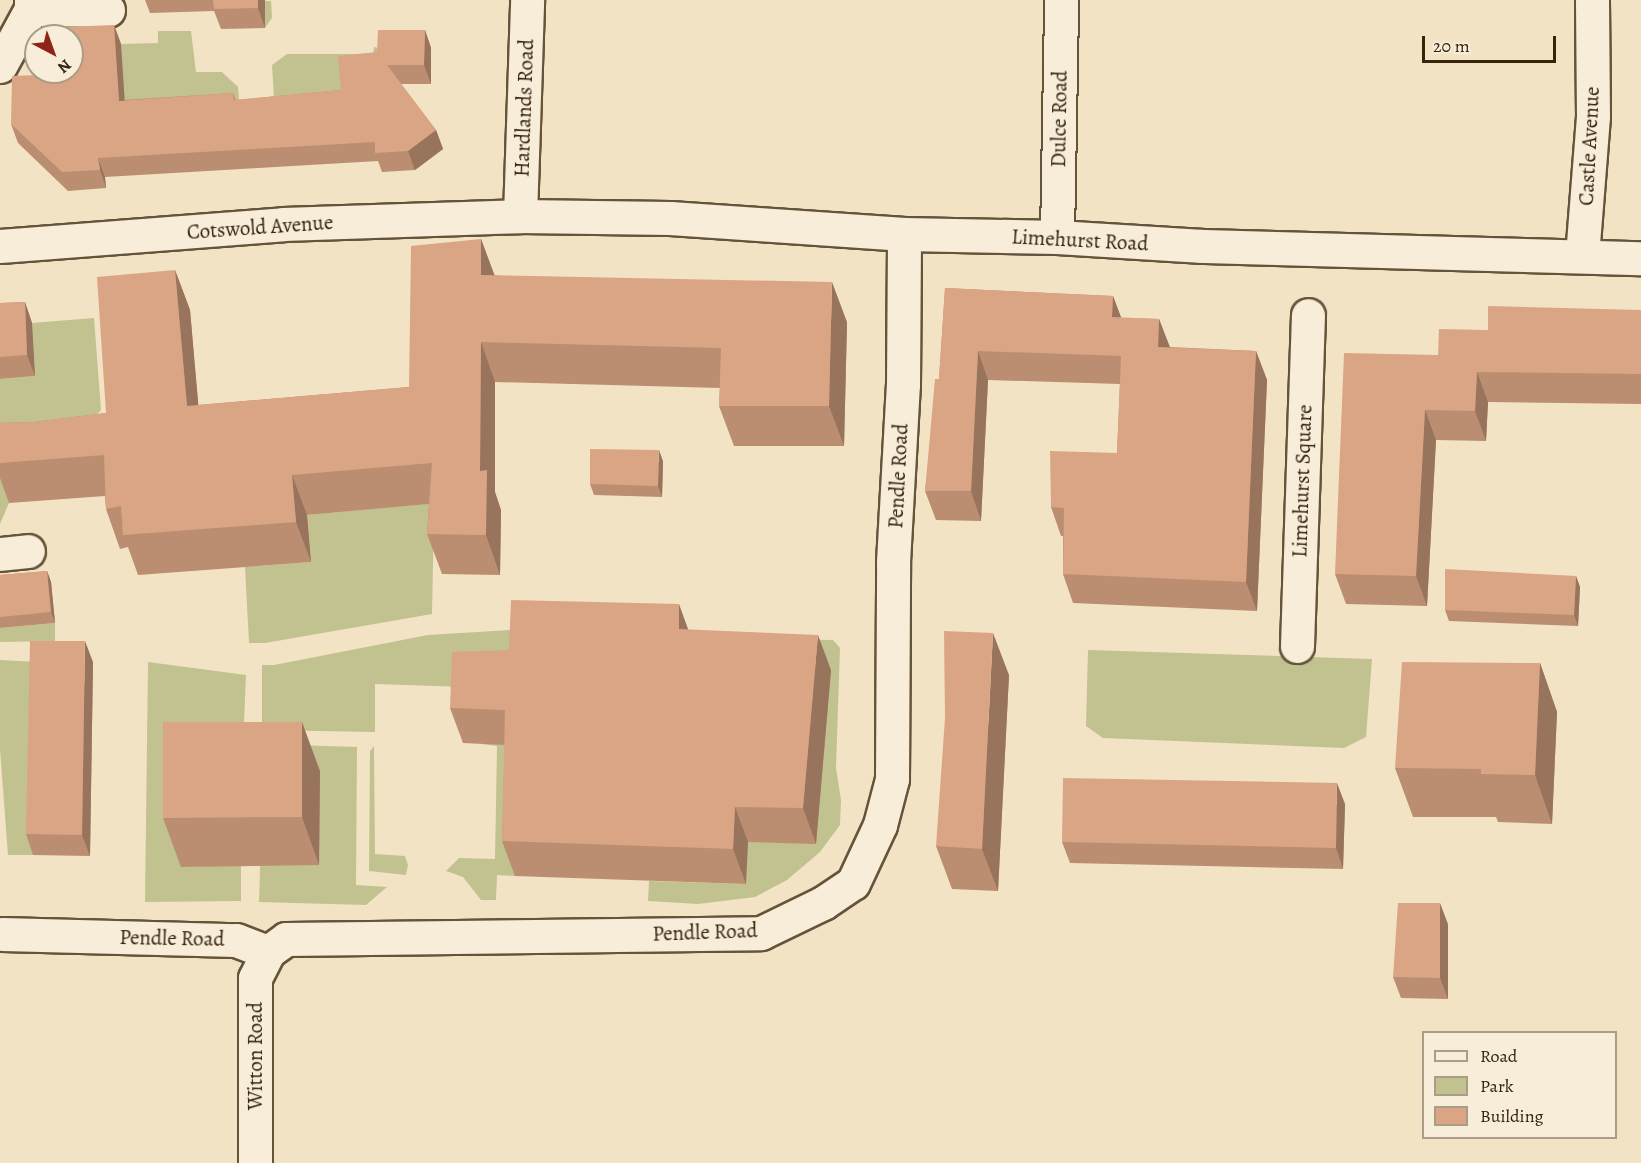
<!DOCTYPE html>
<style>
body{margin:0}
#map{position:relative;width:1641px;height:1163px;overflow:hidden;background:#f3e3c5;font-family:Alegreya,serif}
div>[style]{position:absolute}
.green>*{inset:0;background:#c2c190}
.roads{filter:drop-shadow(2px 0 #65543a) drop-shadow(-2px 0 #65543a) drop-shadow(0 2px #65543a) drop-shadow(0 -2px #65543a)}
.pedestrian>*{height:33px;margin:-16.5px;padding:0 16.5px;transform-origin:16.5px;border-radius:16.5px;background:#f7edd9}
.minor>*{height:33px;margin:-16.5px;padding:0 16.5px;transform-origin:16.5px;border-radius:16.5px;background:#f7edd9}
.wall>*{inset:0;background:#bb8e72}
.shaded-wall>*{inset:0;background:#99745d}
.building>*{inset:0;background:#daa585}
span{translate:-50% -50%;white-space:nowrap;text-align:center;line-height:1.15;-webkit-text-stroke:4.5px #f7edd9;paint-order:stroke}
.street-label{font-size:21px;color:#36240c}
.legend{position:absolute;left:1422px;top:1031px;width:195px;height:108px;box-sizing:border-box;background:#f7edd9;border:2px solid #aa9d87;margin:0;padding:8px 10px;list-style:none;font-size:18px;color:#36240c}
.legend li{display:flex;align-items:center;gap:12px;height:30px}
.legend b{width:30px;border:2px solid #aa9d87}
.north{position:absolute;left:24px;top:24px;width:60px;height:60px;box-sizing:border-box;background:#f7edd9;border:2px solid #aa9d87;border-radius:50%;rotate:139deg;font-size:16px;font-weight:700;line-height:24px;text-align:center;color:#36240c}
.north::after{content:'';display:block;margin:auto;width:21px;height:27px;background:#8f2418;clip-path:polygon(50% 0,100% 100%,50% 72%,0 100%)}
.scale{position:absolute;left:1422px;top:36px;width:134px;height:27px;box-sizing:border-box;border:3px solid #36240c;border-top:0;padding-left:8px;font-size:18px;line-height:21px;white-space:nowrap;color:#36240c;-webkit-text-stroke:4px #f7edd9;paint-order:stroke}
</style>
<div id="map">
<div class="green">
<div style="clip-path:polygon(209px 0,271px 1px,272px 18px,265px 28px,265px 9px,209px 11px)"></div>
<div style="clip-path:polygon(158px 31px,191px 31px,196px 72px,222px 72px,238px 87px,240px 112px,99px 99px,123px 84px,121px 44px,158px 43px)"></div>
<div style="clip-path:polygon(374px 47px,384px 49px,348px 110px,275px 115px,272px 65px,287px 54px,373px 54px)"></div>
<div style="clip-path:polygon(94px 318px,101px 410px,89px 424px,3px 463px,9px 503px,0 524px,0 379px,35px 376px,32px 323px)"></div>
<div style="clip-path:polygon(448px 502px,434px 513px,432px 614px,265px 643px,249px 643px,245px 567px,311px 562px,307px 515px)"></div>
<div style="clip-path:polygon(55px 623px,55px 641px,0 642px,0 628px)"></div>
<div style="clip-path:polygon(512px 630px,508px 696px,465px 687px,375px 684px,375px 732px,262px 730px,262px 665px,274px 665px,428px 635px)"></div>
<div style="clip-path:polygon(775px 639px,833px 640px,840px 648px,836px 768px,841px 800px,840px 825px,820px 852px,787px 880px,755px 897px,698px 904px,648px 901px,649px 881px,746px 884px,748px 841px,816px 843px)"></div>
<div style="clip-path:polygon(1088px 650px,1372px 659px,1366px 737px,1344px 748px,1103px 738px,1086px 726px)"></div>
<div style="clip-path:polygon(0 660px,37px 662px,33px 855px,8px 855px,0 749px)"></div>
<div style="clip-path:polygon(148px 662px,246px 675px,242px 771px,181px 867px,241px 865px,241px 901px,145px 902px)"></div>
<div style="clip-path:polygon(482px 736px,518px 738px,515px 876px,497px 875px,496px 900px,481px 900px,463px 877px,446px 871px,459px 858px,495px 859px,497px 746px,482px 744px)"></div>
<div style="clip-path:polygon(264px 744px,357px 747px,356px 885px,387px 887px,366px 905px,259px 902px)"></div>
<div style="clip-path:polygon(374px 746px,375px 854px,405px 856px,408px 865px,406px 875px,369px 871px,370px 751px)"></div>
</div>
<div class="roads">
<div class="pedestrian">
<div style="left:1297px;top:646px;width:331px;rotate:-88.1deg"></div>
</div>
<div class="minor">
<div style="left:31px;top:9px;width:77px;rotate:0.7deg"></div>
<div style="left:0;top:66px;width:65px;rotate:-61.5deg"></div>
<div style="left:31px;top:9px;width:9px;rotate:-90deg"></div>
<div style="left:520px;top:216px;width:216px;rotate:-88.1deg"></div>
<div style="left:1057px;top:237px;width:237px;rotate:-89deg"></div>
<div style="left:0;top:246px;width:284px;rotate:-4.4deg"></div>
<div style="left:283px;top:224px;width:237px;rotate:-1.9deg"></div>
<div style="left:520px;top:216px;width:150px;rotate:0.8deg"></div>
<div style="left:670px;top:218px;width:235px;rotate:3.9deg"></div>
<div style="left:904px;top:234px;width:153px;rotate:1.1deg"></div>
<div style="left:1057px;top:237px;width:146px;rotate:3.5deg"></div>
<div style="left:1203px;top:246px;width:438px;rotate:1.6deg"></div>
<div style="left:1582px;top:256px;width:140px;rotate:-85.5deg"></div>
<div style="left:1593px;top:116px;width:116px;rotate:-90.5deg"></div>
<div style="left:0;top:554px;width:28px;rotate:-6deg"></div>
<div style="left:2px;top:934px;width:234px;rotate:1.5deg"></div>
<div style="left:236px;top:940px;width:34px;rotate:21deg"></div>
<div style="left:268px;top:952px;width:22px;rotate:-36deg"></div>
<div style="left:286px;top:939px;width:475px;rotate:-0.7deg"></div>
<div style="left:761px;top:933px;width:69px;rotate:-25.8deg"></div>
<div style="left:823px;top:903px;width:36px;rotate:-34deg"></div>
<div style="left:853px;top:883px;width:64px;rotate:-65deg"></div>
<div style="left:880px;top:825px;width:48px;rotate:-75.4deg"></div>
<div style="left:892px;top:779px;width:217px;rotate:-89.7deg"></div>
<div style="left:893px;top:562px;width:177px;rotate:-86.8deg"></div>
<div style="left:903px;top:385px;width:151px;rotate:-89.6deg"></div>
<div style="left:255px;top:1163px;width:185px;rotate:-90deg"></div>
<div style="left:255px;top:978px;width:29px;rotate:-63deg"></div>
</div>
</div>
<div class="wall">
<div style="clip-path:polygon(145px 0,265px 0,265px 28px,221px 29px,214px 11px,150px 13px)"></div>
<div style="clip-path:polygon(114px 25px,121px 44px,124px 100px,233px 93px,236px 100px,341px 90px,377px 52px,425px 30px,431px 48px,431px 84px,401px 84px,436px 130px,443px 149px,415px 170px,382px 172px,378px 161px,105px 177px,106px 188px,68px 191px,18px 143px,11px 124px,64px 74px)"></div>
<div style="clip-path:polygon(481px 239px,494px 275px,847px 322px,844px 446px,734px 446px,719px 406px,720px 388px,495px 382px,495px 492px,501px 510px,500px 575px,442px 574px,427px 534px,429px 504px,307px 515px,311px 562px,138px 575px,128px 547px,120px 549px,106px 509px,105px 496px,9px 503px,0 478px,0 423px,33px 422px,106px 413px,175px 270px,190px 310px,198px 405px,409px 387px)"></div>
<div style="clip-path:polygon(945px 288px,1113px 296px,1121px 318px,1159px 319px,1170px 347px,1256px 351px,1267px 380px,1257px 611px,1073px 603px,1063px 574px,1063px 536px,1061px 536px,1051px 507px,1117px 453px,1120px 384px,988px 380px,981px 521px,936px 520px,925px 491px,939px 379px)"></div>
<div style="clip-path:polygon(25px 302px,32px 323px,35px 376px,0 379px,0 303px)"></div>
<div style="clip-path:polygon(1641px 310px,1641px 404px,1488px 402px,1486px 441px,1436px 440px,1427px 606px,1346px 604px,1335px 574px,1438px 355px,1488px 330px)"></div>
<div style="clip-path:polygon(663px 461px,662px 497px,594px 495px,590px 484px)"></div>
<div style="clip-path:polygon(47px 571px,51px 582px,55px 623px,0 628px,0 575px)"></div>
<div style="clip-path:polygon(1576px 576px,1580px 587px,1578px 626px,1449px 621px,1445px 610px)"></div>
<div style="clip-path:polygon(689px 630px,831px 670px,816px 844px,748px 842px,746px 884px,515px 876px,502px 841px,505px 745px,463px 743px,450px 708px,509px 650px)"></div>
<div style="clip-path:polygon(93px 662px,90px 856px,33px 855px,26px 834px)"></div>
<div style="clip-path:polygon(1540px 663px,1557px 712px,1552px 824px,1498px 822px,1496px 817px,1413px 817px,1395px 768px)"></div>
<div style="clip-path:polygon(1009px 675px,998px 891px,952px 889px,936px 846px)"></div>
<div style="clip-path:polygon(320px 771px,319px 865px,181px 867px,163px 818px)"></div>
<div style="clip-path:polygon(1345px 804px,1343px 869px,1070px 863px,1062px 842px)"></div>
<div style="clip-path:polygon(1448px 924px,1448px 999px,1401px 998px,1393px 977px)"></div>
</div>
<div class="shaded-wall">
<div style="clip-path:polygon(258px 0,265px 0,265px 28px,258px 8px)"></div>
<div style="clip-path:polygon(114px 25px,121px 44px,126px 120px,119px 101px)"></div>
<div style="clip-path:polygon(425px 30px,431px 48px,431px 84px,424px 65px)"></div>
<div style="clip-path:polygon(436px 130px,443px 149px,415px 170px,408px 151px)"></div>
<div style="clip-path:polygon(98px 158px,105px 177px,106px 188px,100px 170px)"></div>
<div style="clip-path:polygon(481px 239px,496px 279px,481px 275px)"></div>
<div style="clip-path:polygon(175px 270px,190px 310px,202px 446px,187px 406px)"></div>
<div style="clip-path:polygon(832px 282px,847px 322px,844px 446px,829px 406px)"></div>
<div style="clip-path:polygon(1113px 296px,1124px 325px,1112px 317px)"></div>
<div style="clip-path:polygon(25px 302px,32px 323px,35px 376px,27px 355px)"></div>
<div style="clip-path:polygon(1159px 319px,1170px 348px,1158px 347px)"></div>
<div style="clip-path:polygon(481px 342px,495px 382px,495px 492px,501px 510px,500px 575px,486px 535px,480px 471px)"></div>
<div style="clip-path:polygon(978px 351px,988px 380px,981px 521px,971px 491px)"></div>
<div style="clip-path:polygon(1256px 351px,1267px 380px,1257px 611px,1246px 582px)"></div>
<div style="clip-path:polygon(1477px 372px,1488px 402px,1486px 441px,1475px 411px)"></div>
<div style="clip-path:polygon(1425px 410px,1436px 440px,1427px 606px,1416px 576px)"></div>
<div style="clip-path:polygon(659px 450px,663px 461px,662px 497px,658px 486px)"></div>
<div style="clip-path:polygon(292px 475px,307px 515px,311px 562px,296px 522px)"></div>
<div style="clip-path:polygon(47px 571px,51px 582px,55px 623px,51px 612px)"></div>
<div style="clip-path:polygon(1576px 576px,1580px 587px,1578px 626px,1574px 615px)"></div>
<div style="clip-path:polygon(679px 604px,692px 640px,679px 629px)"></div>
<div style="clip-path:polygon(993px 633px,1009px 675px,998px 891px,982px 849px)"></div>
<div style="clip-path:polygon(818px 635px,831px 670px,816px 844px,803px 808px)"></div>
<div style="clip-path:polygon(85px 641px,93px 662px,90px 856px,82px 835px)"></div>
<div style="clip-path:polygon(1540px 663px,1557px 712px,1552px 824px,1535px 775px)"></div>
<div style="clip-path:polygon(302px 722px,320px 771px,319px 865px,302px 817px)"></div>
<div style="clip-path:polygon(1337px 783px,1345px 804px,1343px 869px,1336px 848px)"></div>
<div style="clip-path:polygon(735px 807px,748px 842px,746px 884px,733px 849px)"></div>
<div style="clip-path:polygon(1440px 903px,1448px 924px,1448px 999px,1440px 978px)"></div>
</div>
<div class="building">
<div style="clip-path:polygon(213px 0,258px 0,258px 8px,214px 9px)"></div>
<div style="clip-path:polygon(114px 25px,119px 101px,233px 93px,234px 100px,341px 90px,338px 56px,377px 52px,378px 30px,425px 30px,424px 65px,387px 65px,436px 130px,408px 151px,375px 153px,375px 142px,98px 158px,100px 170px,62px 172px,11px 124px,12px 76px,64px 74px,64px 72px,72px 72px,72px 36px,64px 36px,64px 27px)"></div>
<div style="clip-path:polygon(481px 239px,481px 275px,832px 282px,829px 406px,719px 406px,721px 348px,481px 342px,480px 471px,487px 470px,486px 535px,427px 534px,432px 463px,292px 475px,296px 522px,123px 535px,121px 506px,106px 509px,104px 455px,0 463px,0 423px,33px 422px,106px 413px,97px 277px,175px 270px,187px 406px,409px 387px,411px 246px)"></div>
<div style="clip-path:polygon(945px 288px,1113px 296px,1112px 317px,1159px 319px,1158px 347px,1256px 351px,1246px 582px,1063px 574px,1064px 508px,1051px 507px,1050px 451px,1117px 453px,1121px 356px,978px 351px,971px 491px,925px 491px,935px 379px,939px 379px)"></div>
<div style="clip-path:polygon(25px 302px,27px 355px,0 357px,0 303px)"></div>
<div style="clip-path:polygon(1488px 306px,1641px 310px,1641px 374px,1477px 372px,1475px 411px,1425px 410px,1416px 576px,1335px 574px,1344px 353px,1438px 355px,1439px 329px,1488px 330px)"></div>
<div style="clip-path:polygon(590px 449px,659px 450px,658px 486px,590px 484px)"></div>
<div style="clip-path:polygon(1445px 569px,1576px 576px,1574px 615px,1445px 610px)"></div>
<div style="clip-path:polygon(47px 571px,51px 612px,0 617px,0 575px)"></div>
<div style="clip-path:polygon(511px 600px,679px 604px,679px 629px,818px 635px,803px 808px,735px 807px,733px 849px,502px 841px,505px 710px,450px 708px,452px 652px,509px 650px)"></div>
<div style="clip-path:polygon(944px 631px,993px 633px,982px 849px,936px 846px,945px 718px)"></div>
<div style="clip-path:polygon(30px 641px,85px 641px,82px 835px,26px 834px)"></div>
<div style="clip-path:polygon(1402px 662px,1540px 663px,1535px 775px,1481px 774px,1481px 769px,1395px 768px)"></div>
<div style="clip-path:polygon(163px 722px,302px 722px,302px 817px,163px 818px)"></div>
<div style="clip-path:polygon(1063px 778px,1337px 783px,1336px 848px,1062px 842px)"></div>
<div style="clip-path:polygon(1398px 903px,1440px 903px,1440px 978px,1393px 977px)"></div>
</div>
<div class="street-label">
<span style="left:524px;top:108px;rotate:-88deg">Hardlands Road</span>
<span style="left:1059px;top:119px;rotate:-89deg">Dulce Road</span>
<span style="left:1589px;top:146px;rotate:-87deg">Castle Avenue</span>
<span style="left:260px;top:227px;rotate:-4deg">Cotswold Avenue</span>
<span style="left:1080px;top:240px;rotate:3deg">Limehurst Road</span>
<span style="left:898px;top:476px;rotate:-87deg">Pendle Road</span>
<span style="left:1302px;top:481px;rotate:-88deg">Limehurst Square</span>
<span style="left:705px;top:932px;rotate:-2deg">Pendle Road</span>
<span style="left:172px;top:938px;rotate:1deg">Pendle Road</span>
<span style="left:255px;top:1056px;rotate:-90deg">Witton Road</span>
</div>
<ul class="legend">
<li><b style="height:8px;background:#f7edd9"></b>Road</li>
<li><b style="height:16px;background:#c2c190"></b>Park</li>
<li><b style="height:16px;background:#daa585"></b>Building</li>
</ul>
<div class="north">N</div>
<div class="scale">20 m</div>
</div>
